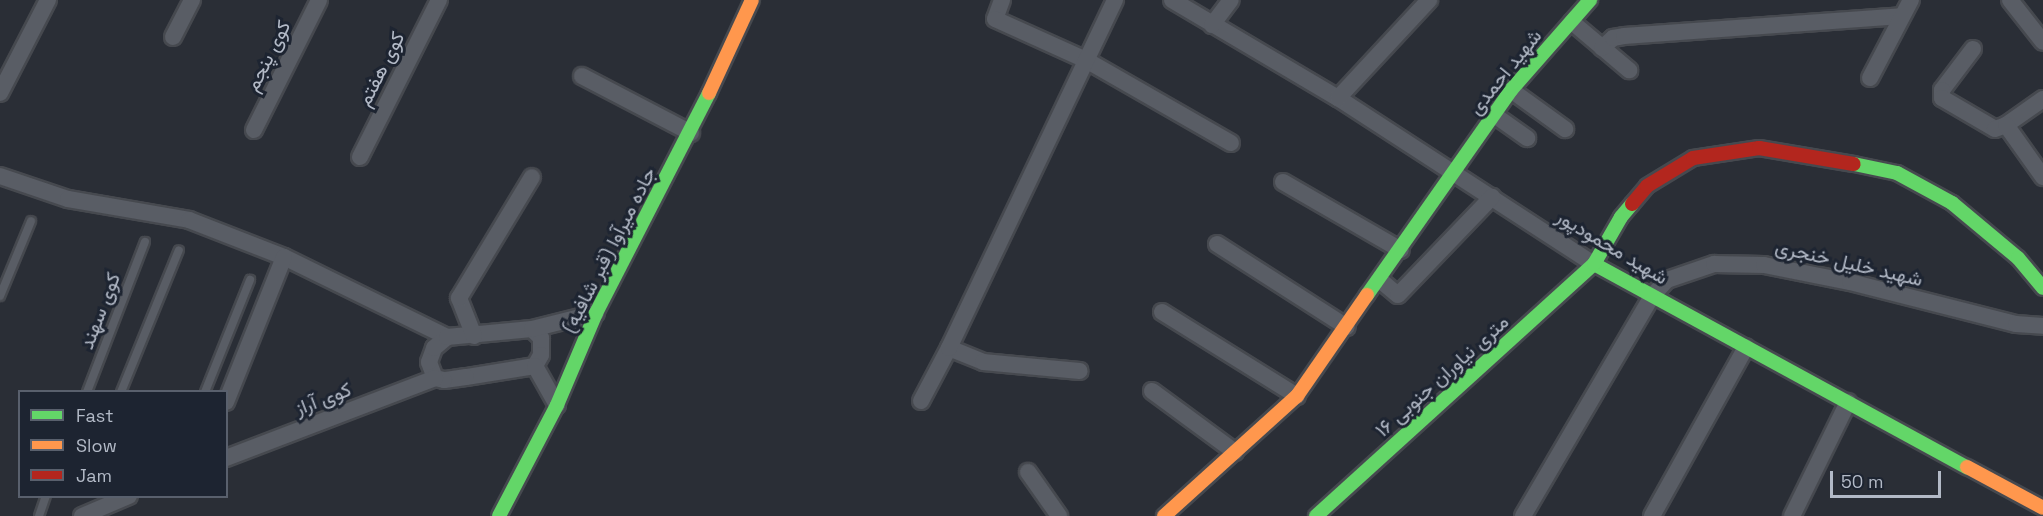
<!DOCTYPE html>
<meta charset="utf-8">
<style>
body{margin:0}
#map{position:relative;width:2043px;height:516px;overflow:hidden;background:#2a2e36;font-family:"Space Grotesk",Vazirmatn,sans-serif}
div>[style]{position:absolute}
.roads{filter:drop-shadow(2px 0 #46494f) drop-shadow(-2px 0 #46494f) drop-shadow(0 2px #46494f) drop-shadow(0 -2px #46494f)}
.lane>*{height:8px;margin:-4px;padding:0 4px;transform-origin:4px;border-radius:4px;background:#595d65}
.street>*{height:16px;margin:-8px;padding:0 8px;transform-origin:8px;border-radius:8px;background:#595d65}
.fast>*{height:14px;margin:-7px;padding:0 7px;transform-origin:7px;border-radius:7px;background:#63d668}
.slow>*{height:14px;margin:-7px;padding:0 7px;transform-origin:7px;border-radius:7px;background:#ff974d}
.jam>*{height:14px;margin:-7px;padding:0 7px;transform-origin:7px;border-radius:7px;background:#b3261e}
span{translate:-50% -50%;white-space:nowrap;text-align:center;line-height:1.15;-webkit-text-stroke:6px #1d2431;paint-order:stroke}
.street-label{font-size:20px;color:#b3bac7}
.legend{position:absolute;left:18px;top:390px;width:210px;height:108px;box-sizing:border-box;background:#1d2431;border:2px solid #59606d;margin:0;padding:8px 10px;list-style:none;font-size:18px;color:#b3bac7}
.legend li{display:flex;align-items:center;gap:12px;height:30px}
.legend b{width:30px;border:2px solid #59606d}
.scale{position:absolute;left:1830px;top:471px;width:111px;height:27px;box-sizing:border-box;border:3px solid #b3bac7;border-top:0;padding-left:8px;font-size:18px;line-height:21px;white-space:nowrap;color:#b3bac7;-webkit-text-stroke:4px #1d2431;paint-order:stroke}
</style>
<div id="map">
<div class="roads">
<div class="lane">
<div style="left:0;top:296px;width:81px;rotate:-67.5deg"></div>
<div style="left:87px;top:392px;width:161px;rotate:-68.9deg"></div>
<div style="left:121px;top:392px;width:153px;rotate:-67.8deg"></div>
<div style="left:205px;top:392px;width:121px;rotate:-68.1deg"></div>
<div style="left:39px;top:516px;width:21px;rotate:-71deg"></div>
</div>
<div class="street">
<div style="left:1002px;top:0;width:20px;rotate:110deg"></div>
<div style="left:995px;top:19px;width:100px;rotate:24.3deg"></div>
<div style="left:1086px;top:60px;width:167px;rotate:29.8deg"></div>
<div style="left:1172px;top:0;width:193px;rotate:30.6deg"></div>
<div style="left:1338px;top:98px;width:305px;rotate:33deg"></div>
<div style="left:2010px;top:0;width:53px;rotate:51.8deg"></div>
<div style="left:1572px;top:22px;width:75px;rotate:40.1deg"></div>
<div style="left:1212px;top:25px;width:31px;rotate:-53deg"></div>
<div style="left:173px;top:37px;width:42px;rotate:-62.8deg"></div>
<div style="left:1602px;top:48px;width:15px;rotate:-42deg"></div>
<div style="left:1613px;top:38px;width:11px;rotate:-10deg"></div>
<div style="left:1624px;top:36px;width:278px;rotate:-4.1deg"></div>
<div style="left:1973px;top:49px;width:51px;rotate:127.1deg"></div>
<div style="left:1942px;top:90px;width:8px;rotate:90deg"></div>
<div style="left:1942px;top:98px;width:61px;rotate:30.3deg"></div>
<div style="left:1995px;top:129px;width:12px;rotate:-20deg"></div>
<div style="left:2006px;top:125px;width:45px;rotate:-35.1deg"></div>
<div style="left:582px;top:76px;width:123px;rotate:27.6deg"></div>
<div style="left:1870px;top:78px;width:88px;rotate:-62.3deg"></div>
<div style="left:1511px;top:90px;width:67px;rotate:35.8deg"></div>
<div style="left:0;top:93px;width:105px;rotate:-62.7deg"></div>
<div style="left:1338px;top:98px;width:134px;rotate:-47.1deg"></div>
<div style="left:1493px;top:114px;width:42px;rotate:35.2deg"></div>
<div style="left:2006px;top:125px;width:64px;rotate:54.6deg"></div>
<div style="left:254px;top:130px;width:145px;rotate:-63.4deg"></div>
<div style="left:360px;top:157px;width:176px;rotate:-63.3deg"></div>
<div style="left:0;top:176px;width:72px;rotate:18.7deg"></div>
<div style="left:68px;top:199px;width:123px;rotate:9.8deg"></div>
<div style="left:189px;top:220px;width:102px;rotate:21.3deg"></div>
<div style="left:284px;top:257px;width:182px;rotate:26.1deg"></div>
<div style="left:1283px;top:182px;width:136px;rotate:30deg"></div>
<div style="left:1217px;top:244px;width:154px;rotate:32.6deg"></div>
<div style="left:1380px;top:280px;width:23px;rotate:40deg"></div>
<div style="left:1398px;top:295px;width:136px;rotate:-46.2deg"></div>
<div style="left:1162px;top:312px;width:159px;rotate:31.9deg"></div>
<div style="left:532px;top:329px;width:13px;rotate:45deg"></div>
<div style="left:541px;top:338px;width:17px;rotate:90deg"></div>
<div style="left:541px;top:355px;width:13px;rotate:119deg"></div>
<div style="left:535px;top:366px;width:70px;rotate:170.9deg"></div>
<div style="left:466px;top:377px;width:22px;rotate:172deg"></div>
<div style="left:444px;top:380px;width:9px;rotate:-167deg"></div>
<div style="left:435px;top:378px;width:17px;rotate:-111deg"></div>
<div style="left:429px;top:362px;width:15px;rotate:-70deg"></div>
<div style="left:434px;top:348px;width:17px;rotate:-40deg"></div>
<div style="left:447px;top:337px;width:85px;rotate:-5.4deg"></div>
<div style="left:532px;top:329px;width:66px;rotate:-14deg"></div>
<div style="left:474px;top:336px;width:41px;rotate:-111.5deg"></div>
<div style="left:459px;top:298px;width:141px;rotate:-58.9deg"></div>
<div style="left:949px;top:348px;width:37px;rotate:22deg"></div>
<div style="left:983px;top:362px;width:97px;rotate:5.3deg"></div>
<div style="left:535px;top:366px;width:45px;rotate:60.6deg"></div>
<div style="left:1152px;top:391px;width:103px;rotate:36.3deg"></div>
<div style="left:921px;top:401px;width:60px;rotate:-62.2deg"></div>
<div style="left:949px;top:348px;width:386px;rotate:-64.5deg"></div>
<div style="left:226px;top:402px;width:156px;rotate:-68.2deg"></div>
<div style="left:226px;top:458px;width:224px;rotate:-20.9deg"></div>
<div style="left:1028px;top:472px;width:54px;rotate:54.8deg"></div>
<div style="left:82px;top:516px;width:51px;rotate:-23.1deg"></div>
<div style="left:1523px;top:516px;width:255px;rotate:-59.6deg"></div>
<div style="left:1652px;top:296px;width:22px;rotate:-47deg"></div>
<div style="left:1667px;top:280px;width:50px;rotate:-18.8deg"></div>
<div style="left:1714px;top:264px;width:50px;rotate:1.1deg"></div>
<div style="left:1764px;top:265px;width:88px;rotate:11.2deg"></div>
<div style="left:1850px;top:282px;width:171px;rotate:14.2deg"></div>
<div style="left:2016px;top:324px;width:27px;rotate:4deg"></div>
<div style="left:1652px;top:516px;width:193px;rotate:-60.9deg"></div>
<div style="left:1792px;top:516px;width:127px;rotate:-63.8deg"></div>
</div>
<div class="fast">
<div style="left:1854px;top:164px;width:44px;rotate:11.8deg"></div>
<div style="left:1897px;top:173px;width:63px;rotate:28.6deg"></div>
<div style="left:1952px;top:203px;width:86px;rotate:39.8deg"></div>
<div style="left:2018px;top:258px;width:39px;rotate:50deg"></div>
<div style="left:1594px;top:264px;width:425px;rotate:28.6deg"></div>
<div style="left:1367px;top:295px;width:251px;rotate:-54.9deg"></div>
<div style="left:1511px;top:90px;width:120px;rotate:-48.7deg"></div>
<div style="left:499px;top:516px;width:125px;rotate:-62.4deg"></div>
<div style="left:557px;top:405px;width:100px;rotate:-67deg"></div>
<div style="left:596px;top:313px;width:247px;rotate:-62.8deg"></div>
<div style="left:1316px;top:516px;width:375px;rotate:-42.2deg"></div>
<div style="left:1594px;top:264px;width:54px;rotate:-60.1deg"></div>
<div style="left:1621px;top:217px;width:17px;rotate:-50deg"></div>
</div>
<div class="slow">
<div style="left:709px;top:93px;width:102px;rotate:-65.2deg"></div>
<div style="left:1967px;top:467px;width:86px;rotate:28.3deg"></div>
<div style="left:1164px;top:516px;width:179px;rotate:-42.1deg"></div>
<div style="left:1297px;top:396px;width:123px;rotate:-55.3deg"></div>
</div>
<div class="jam">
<div style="left:1632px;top:204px;width:23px;rotate:-50deg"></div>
<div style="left:1647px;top:186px;width:54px;rotate:-31.3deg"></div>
<div style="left:1693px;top:158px;width:67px;rotate:-8.6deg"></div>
<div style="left:1759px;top:148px;width:96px;rotate:9.6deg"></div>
</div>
</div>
<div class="street-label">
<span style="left:268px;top:56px;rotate:-63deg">کوی پنجم</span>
<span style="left:381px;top:69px;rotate:-63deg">کوی هفتم</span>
<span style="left:1505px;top:72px;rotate:-51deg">شهید احمدی</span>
<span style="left:1612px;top:247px;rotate:31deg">شهید محمودپور</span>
<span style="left:609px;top:250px;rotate:-63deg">جاده میرآوا (قبر شافیه)</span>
<span style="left:1849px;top:263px;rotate:13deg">شهید خلیل خنجری</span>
<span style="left:100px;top:311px;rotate:-69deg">کوی سهند</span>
<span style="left:1442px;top:376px;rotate:-42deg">۱۶ متری نیاوران جنوبی</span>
<span style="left:323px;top:399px;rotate:-21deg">کوی آراز</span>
</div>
<ul class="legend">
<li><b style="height:8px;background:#63d668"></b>Fast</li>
<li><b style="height:8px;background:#ff974d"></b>Slow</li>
<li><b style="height:8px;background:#b3261e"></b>Jam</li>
</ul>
<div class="scale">50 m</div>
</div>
